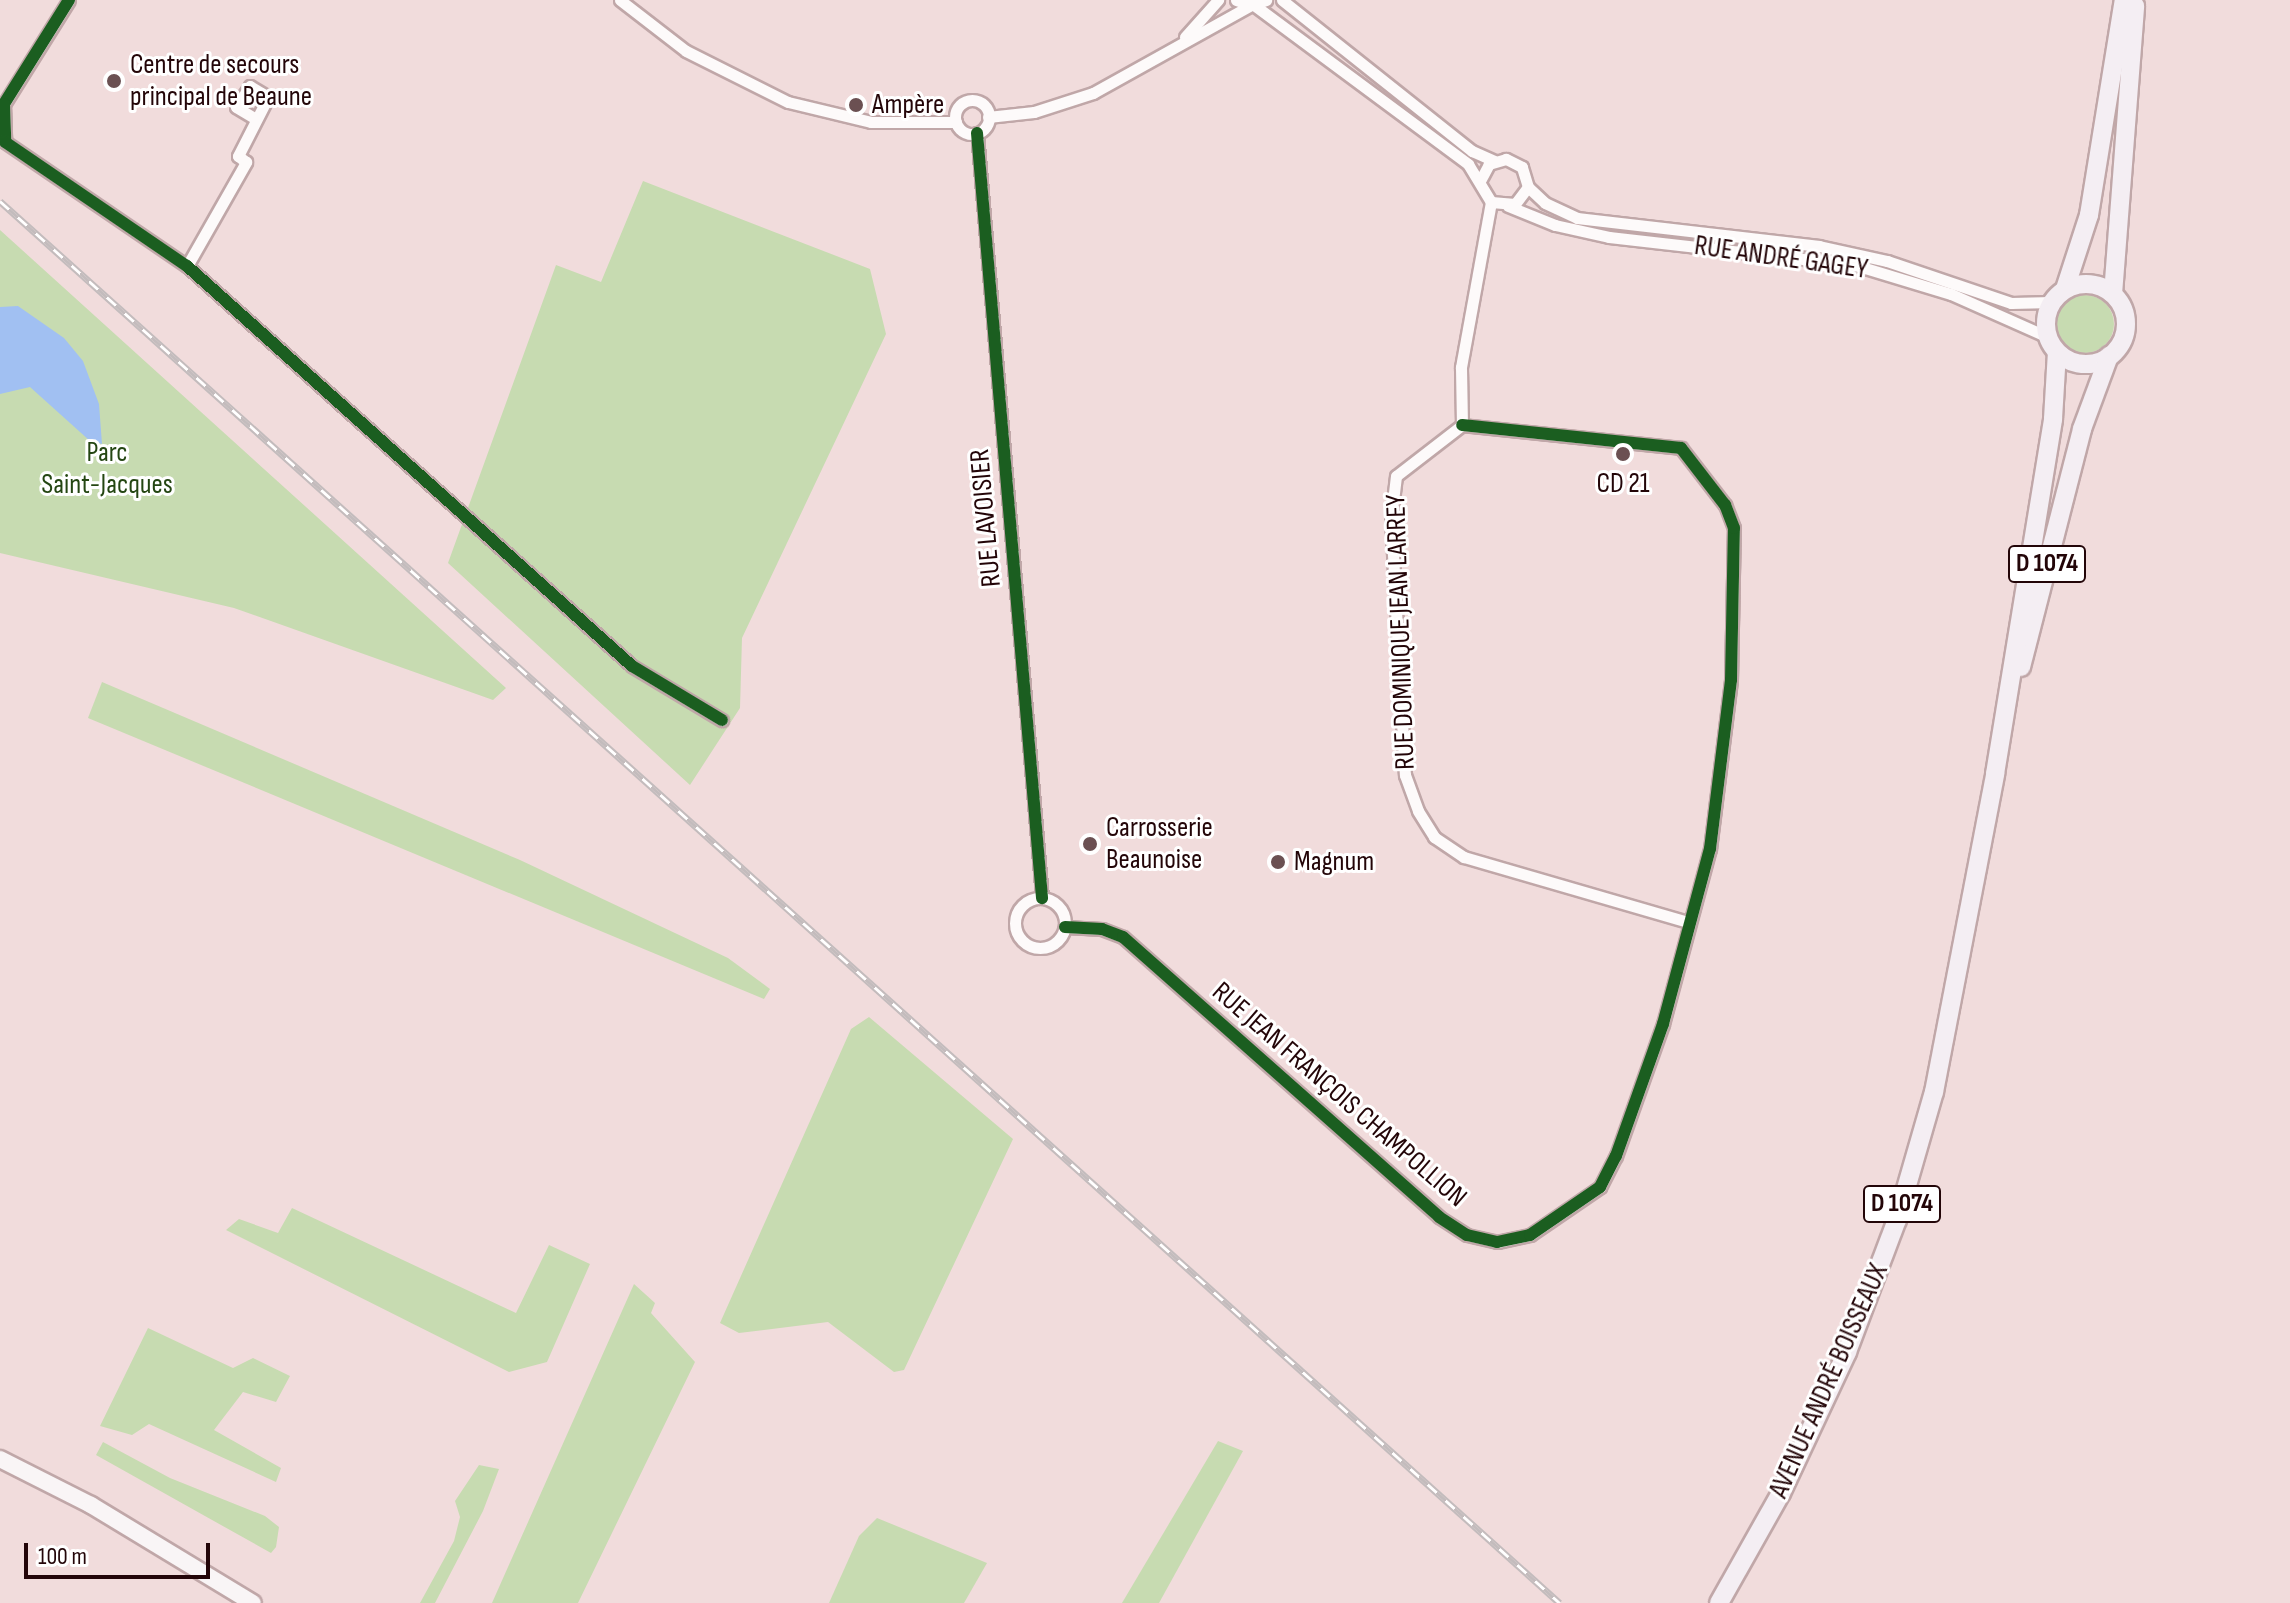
<!DOCTYPE html>
<meta charset="utf-8">
<style>
body{margin:0}
#map{position:relative;width:2290px;height:1603px;overflow:hidden;background:#f1dcdc;font-family:"Sofia Sans Condensed",sans-serif}
div>[style]{position:absolute}
.green>*{inset:0;background:#c7dbb1}
.round{border-radius:50%}
.water>*{inset:0;background:#a1c0f2}
.roads{filter:drop-shadow(2px 0 #c0a7a8) drop-shadow(-2px 0 #c0a7a8) drop-shadow(0 2px #c0a7a8) drop-shadow(0 -2px #c0a7a8)}
.minor>*{height:11px;margin:-5.5px;padding:0 5.5px;transform-origin:5.5px;border-radius:5.5px;background:#fdfafa}
.minor>.ring{margin:-5.5px;padding:0;box-sizing:content-box;background:none;border:11px solid #fdfafa;border-radius:50%}
.secondary>*{height:16px;margin:-8px;padding:0 8px;transform-origin:8px;border-radius:8px;background:#f9f5f6}
.primary>*{height:18px;margin:-9px;padding:0 9px;transform-origin:9px;border-radius:9px;background:#f4eef3}
.primary>.ring{margin:-9px;padding:0;box-sizing:content-box;background:none;border:18px solid #f4eef3;border-radius:50%}
.rail>*{height:7px;margin-top:-3.5px;transform-origin:0;background:repeating-linear-gradient(90deg,#fff 0 12px,#c3bcbd 0 24px);box-sizing:border-box;border-block:2px solid #c3bcbd}
.cycleway>*{height:12px;margin:-6px;padding:0 6px;transform-origin:6px;border-radius:6px;background:#1b5e20}
.dots>*{width:22px;height:22px;translate:-50% -50%;box-sizing:border-box;border:4px solid #fff;border-radius:50%}
span{translate:-50% -50%;white-space:nowrap;text-align:center;line-height:1.15;-webkit-text-stroke:6px #fff;paint-order:stroke}
.shield-label span{padding:2px 6px;background:#fff;border:2px solid;border-radius:6px;-webkit-text-stroke-width:0}
.shield-label{font-size:26px;color:#230508;font-weight:700}
.poi-label{font-size:28px;color:#230508}
.left{translate:0 -50%;text-align:left}
.street-label{font-size:28px;color:#230508}
.park-label{font-size:28px;color:#244612}
.scale{position:absolute;left:24px;top:1543px;width:186px;height:36px;box-sizing:border-box;border:4px solid #230508;border-top:0;padding-left:10px;font-size:24px;line-height:28px;white-space:nowrap;color:#230508;-webkit-text-stroke:6px #fff;paint-order:stroke}
</style>
<div id="map">
<div class="green">
<div style="clip-path:polygon(643px 181px,870px 269px,886px 334px,742px 638px,740px 708px,690px 785px,448px 563px,556px 265px,601px 282px)"></div>
<div style="clip-path:polygon(0 230px,506px 688px,493px 700px,234px 608px,0 553px)"></div>
<div class="round" style="left:2056px;top:295px;width:58px;height:58px"></div>
<div style="clip-path:polygon(102px 682px,520px 860px,728px 958px,770px 989px,764px 999px,88px 718px)"></div>
<div style="clip-path:polygon(869px 1017px,1013px 1139px,904px 1370px,894px 1372px,828px 1322px,739px 1333px,720px 1323px,851px 1029px)"></div>
<div style="clip-path:polygon(292px 1208px,516px 1313px,549px 1245px,590px 1264px,547px 1362px,509px 1372px,226px 1230px,239px 1219px,278px 1233px)"></div>
<div style="clip-path:polygon(634px 1284px,655px 1303px,651px 1313px,695px 1362px,578px 1603px,492px 1603px)"></div>
<div style="clip-path:polygon(148px 1328px,233px 1368px,253px 1358px,290px 1376px,276px 1402px,243px 1392px,214px 1430px,281px 1468px,276px 1482px,149px 1424px,132px 1435px,100px 1426px)"></div>
<div style="clip-path:polygon(1218px 1441px,1243px 1451px,1159px 1603px,1122px 1603px)"></div>
<div style="clip-path:polygon(103px 1442px,170px 1478px,265px 1516px,279px 1527px,276px 1547px,271px 1553px,96px 1455px)"></div>
<div style="clip-path:polygon(479px 1465px,499px 1469px,483px 1511px,435px 1603px,420px 1603px,454px 1541px,460px 1517px,455px 1501px)"></div>
<div style="clip-path:polygon(877px 1518px,987px 1563px,964px 1603px,829px 1603px,859px 1536px)"></div>
</div>
<div class="water">
<div style="clip-path:polygon(18px 306px,64px 338px,83px 361px,99px 404px,102px 444px,90px 441px,30px 387px,0 394px,0 307px)"></div>
</div>
<div class="roads">
<div class="minor">
<div style="left:69px;top:0;width:123px;rotate:122deg"></div>
<div style="left:4px;top:104px;width:38px;rotate:88deg"></div>
<div style="left:5px;top:142px;width:220px;rotate:34.3deg"></div>
<div style="left:187px;top:266px;width:598px;rotate:41.95deg"></div>
<div style="left:632px;top:666px;width:105px;rotate:31deg"></div>
<div style="left:620px;top:0;width:83px;rotate:37.7deg"></div>
<div style="left:686px;top:51px;width:114px;rotate:26.6deg"></div>
<div style="left:788px;top:102px;width:85px;rotate:13.5deg"></div>
<div style="left:871px;top:122px;width:85px"></div>
<div style="left:1236px;top:0;width:16px;rotate:18deg"></div>
<div style="left:1251px;top:5px;width:16px;rotate:-18deg"></div>
<div style="left:1282px;top:0;width:243px;rotate:38.5deg"></div>
<div style="left:1472px;top:151px;width:24px;rotate:24deg"></div>
<div style="left:1254px;top:5px;width:267px;rotate:36.6deg"></div>
<div style="left:1468px;top:164px;width:44px;rotate:58.8deg"></div>
<div style="left:1491px;top:202px;width:24px;rotate:5deg"></div>
<div style="left:1515px;top:204px;width:21px;rotate:-53deg"></div>
<div style="left:1528px;top:187px;width:21px;rotate:-107deg"></div>
<div style="left:1522px;top:167px;width:18px;rotate:-153deg"></div>
<div style="left:1506px;top:159px;width:18px;rotate:164deg"></div>
<div style="left:1489px;top:164px;width:17px;rotate:118deg"></div>
<div style="left:1185px;top:37px;width:50px;rotate:-48.3deg"></div>
<div class="ring" style="left:955px;top:100px;width:23px;height:23px"></div>
<div style="left:988px;top:117px;width:46px;rotate:-6.2deg"></div>
<div style="left:1034px;top:112px;width:62px;rotate:-17.9deg"></div>
<div style="left:1093px;top:93px;width:181px;rotate:-29.1deg"></div>
<div style="left:977px;top:133px;width:768px;rotate:85.14deg"></div>
<div style="left:1528px;top:187px;width:23px;rotate:43deg"></div>
<div style="left:1545px;top:203px;width:35px;rotate:25deg"></div>
<div style="left:1577px;top:218px;width:244px;rotate:6.6deg"></div>
<div style="left:1819px;top:246px;width:70px;rotate:12.4deg"></div>
<div style="left:1887px;top:261px;width:131px;rotate:18.7deg"></div>
<div style="left:2011px;top:303px;width:41px;rotate:-1.4deg"></div>
<div style="left:1508px;top:206px;width:51px;rotate:22deg"></div>
<div style="left:1555px;top:225px;width:55px;rotate:12.5deg"></div>
<div style="left:1609px;top:237px;width:248px;rotate:6.5deg"></div>
<div style="left:1855px;top:265px;width:100px;rotate:16.8deg"></div>
<div style="left:1951px;top:294px;width:106px;rotate:23.9deg"></div>
<div style="left:187px;top:266px;width:120px;rotate:-60.4deg"></div>
<div style="left:246px;top:162px;width:10px;rotate:-143deg"></div>
<div style="left:238px;top:156px;width:66px;rotate:-63deg"></div>
<div style="left:268px;top:97px;width:21px;rotate:-149deg"></div>
<div style="left:250px;top:86px;width:25px;rotate:124deg"></div>
<div style="left:236px;top:107px;width:23px;rotate:31deg"></div>
<div style="left:1462px;top:425px;width:83px;rotate:142.3deg"></div>
<div style="left:1396px;top:476px;width:42px;rotate:96.8deg"></div>
<div style="left:1391px;top:518px;width:257px;rotate:86.9deg"></div>
<div style="left:1405px;top:775px;width:38px;rotate:70deg"></div>
<div style="left:1418px;top:811px;width:31px;rotate:58deg"></div>
<div style="left:1434px;top:837px;width:36px;rotate:34deg"></div>
<div style="left:1464px;top:857px;width:233px;rotate:16.2deg"></div>
<div style="left:1462px;top:425px;width:58px;rotate:-91deg"></div>
<div style="left:1461px;top:367px;width:168px;rotate:-79.7deg"></div>
<div class="ring" style="left:1015px;top:898px;width:39px;height:39px"></div>
<div style="left:1065px;top:927px;width:37px;rotate:3deg"></div>
<div style="left:1102px;top:929px;width:22px;rotate:21deg"></div>
<div style="left:1123px;top:937px;width:422px;rotate:41.5deg"></div>
<div style="left:1439px;top:1217px;width:33px;rotate:33deg"></div>
<div style="left:1467px;top:1235px;width:31px;rotate:13deg"></div>
<div style="left:1497px;top:1242px;width:34px;rotate:-12deg"></div>
<div style="left:1530px;top:1235px;width:85px;rotate:-34.4deg"></div>
<div style="left:1600px;top:1187px;width:35px;rotate:-63deg"></div>
<div style="left:1616px;top:1156px;width:140px;rotate:-70.4deg"></div>
<div style="left:1663px;top:1024px;width:181px;rotate:-75deg"></div>
<div style="left:1710px;top:849px;width:170px;rotate:-82.9deg"></div>
<div style="left:1731px;top:680px;width:152px;rotate:-88.9deg"></div>
<div style="left:1734px;top:528px;width:25px;rotate:-111deg"></div>
<div style="left:1725px;top:505px;width:72px;rotate:-127.7deg"></div>
<div style="left:1681px;top:448px;width:220px;rotate:-174deg"></div>
</div>
<div class="secondary">
<div style="left:0;top:1459px;width:102px;rotate:26.8deg"></div>
<div style="left:91px;top:1505px;width:189px;rotate:31.2deg"></div>
</div>
<div class="primary">
<div class="ring" style="left:2046px;top:284px;width:62px;height:62px"></div>
<div style="left:2065px;top:289px;width:78px;rotate:-72deg"></div>
<div style="left:2089px;top:215px;width:218px;rotate:-80.8deg"></div>
<div style="left:2113px;top:294px;width:289px;rotate:-85.6deg"></div>
<div style="left:2021px;top:667px;width:246px;rotate:-75.6deg"></div>
<div style="left:2082px;top:429px;width:78px;rotate:-69.7deg"></div>
<div style="left:1719px;top:1603px;width:126px;rotate:-60.6deg"></div>
<div style="left:1781px;top:1493px;width:156px;rotate:-64.9deg"></div>
<div style="left:1847px;top:1352px;width:141px;rotate:-69.3deg"></div>
<div style="left:1897px;top:1220px;width:133px;rotate:-73.9deg"></div>
<div style="left:1934px;top:1092px;width:324px;rotate:-79.1deg"></div>
<div style="left:1995px;top:774px;width:360px;rotate:-80.7deg"></div>
<div style="left:2053px;top:419px;width:67px;rotate:-86.6deg"></div>
</div>
</div>
<div class="rail">
<div style="left:0;top:201px;width:2097px;rotate:41.95deg"></div>
</div>
<div class="cycleway">
<div style="left:69px;top:0;width:123px;rotate:122deg"></div>
<div style="left:4px;top:104px;width:38px;rotate:88deg"></div>
<div style="left:5px;top:142px;width:220px;rotate:34.3deg"></div>
<div style="left:187px;top:266px;width:598px;rotate:41.95deg"></div>
<div style="left:632px;top:666px;width:105px;rotate:31deg"></div>
<div style="left:977px;top:133px;width:768px;rotate:85.14deg"></div>
<div style="left:1065px;top:927px;width:37px;rotate:3deg"></div>
<div style="left:1102px;top:929px;width:22px;rotate:21deg"></div>
<div style="left:1123px;top:937px;width:422px;rotate:41.5deg"></div>
<div style="left:1439px;top:1217px;width:33px;rotate:33deg"></div>
<div style="left:1467px;top:1235px;width:31px;rotate:13deg"></div>
<div style="left:1497px;top:1242px;width:34px;rotate:-12deg"></div>
<div style="left:1530px;top:1235px;width:85px;rotate:-34.4deg"></div>
<div style="left:1600px;top:1187px;width:35px;rotate:-63deg"></div>
<div style="left:1616px;top:1156px;width:140px;rotate:-70.4deg"></div>
<div style="left:1663px;top:1024px;width:181px;rotate:-75deg"></div>
<div style="left:1710px;top:849px;width:170px;rotate:-82.9deg"></div>
<div style="left:1731px;top:680px;width:152px;rotate:-88.9deg"></div>
<div style="left:1734px;top:528px;width:25px;rotate:-111deg"></div>
<div style="left:1725px;top:505px;width:72px;rotate:-127.7deg"></div>
<div style="left:1681px;top:448px;width:220px;rotate:-174deg"></div>
</div>
<div class="dots">
<div style="left:114px;top:81px;background:#6b5052"></div>
<div style="left:856px;top:105px;background:#6b5052"></div>
<div style="left:1623px;top:454px;background:#6b5052"></div>
<div style="left:1090px;top:844px;background:#6b5052"></div>
<div style="left:1278px;top:862px;background:#6b5052"></div>
</div>
<div class="shield-label">
<span style="left:2047px;top:564px">D 1074</span>
<span style="left:1902px;top:1204px">D 1074</span>
</div>
<div class="poi-label">
<span class="left" style="left:130px;top:81px">Centre de secours<br>principal de Beaune</span>
<span class="left" style="left:872px;top:105px">Ampère</span>
<span style="left:1623px;top:484px">CD 21</span>
<span class="left" style="left:1106px;top:844px">Carrosserie<br>Beaunoise</span>
<span class="left" style="left:1294px;top:862px">Magnum</span>
</div>
<div class="street-label">
<span style="left:1781px;top:258px;rotate:8deg">RUE ANDRÉ GAGEY</span>
<span style="left:986px;top:518px;rotate:-95deg">RUE LAVOISIER</span>
<span style="left:1401px;top:632px;rotate:-92deg">RUE DOMINIQUE JEAN LARREY</span>
<span style="left:1339px;top:1095px;rotate:41deg">RUE JEAN FRANÇOIS CHAMPOLLION</span>
<span style="left:1829px;top:1381px;rotate:-66deg">AVENUE ANDRÉ BOISSEAUX</span>
</div>
<div class="park-label">
<span style="left:107px;top:469px">Parc<br>Saint-Jacques</span>
</div>
<div class="scale">100 m</div>
</div>
